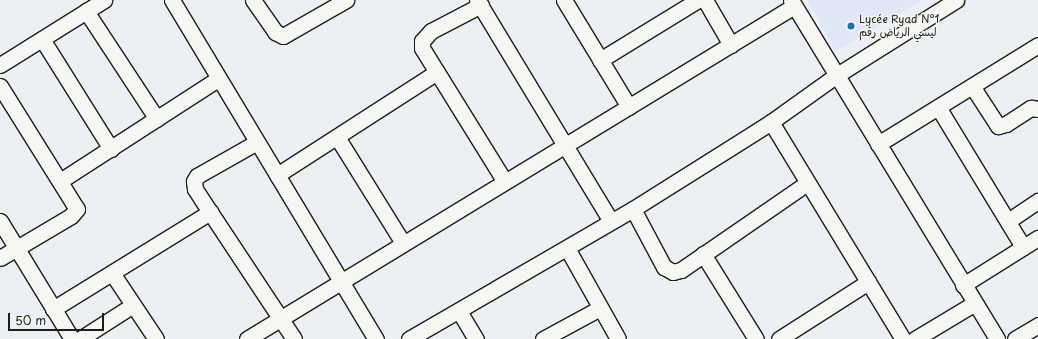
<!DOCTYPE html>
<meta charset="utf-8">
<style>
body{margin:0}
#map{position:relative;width:1038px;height:339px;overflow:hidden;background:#eceff4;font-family:"Playpen Sans","Playpen Sans Arabic",sans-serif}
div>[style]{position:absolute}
.built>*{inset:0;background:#e0e7f6}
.roads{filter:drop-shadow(1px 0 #1c1c1c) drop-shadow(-1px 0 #1c1c1c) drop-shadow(0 1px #1c1c1c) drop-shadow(0 -1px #1c1c1c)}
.minor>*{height:15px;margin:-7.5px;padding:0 7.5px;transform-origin:7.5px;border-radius:7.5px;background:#f6f6f2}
.dots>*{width:11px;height:11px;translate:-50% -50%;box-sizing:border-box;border:2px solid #f6f6f2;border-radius:50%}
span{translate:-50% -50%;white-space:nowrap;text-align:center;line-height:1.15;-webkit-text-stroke:3px #f6f6f2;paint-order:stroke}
.poi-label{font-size:11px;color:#1c1c1c}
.left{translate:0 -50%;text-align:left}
.scale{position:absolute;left:8px;top:313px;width:96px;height:18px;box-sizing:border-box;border:2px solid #1c1c1c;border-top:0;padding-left:5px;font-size:12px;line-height:14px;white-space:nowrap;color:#1c1c1c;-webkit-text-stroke:3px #f6f6f2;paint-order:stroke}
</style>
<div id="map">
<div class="built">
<div style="clip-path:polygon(807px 0,923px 0,836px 51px)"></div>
</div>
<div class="roads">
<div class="minor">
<div style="left:172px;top:0;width:396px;rotate:59deg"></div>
<div style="left:253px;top:0;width:39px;rotate:55deg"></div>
<div style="left:275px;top:32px;width:9px;rotate:27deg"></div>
<div style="left:283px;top:36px;width:73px;rotate:-29.7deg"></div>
<div style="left:477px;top:0;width:257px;rotate:58.8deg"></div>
<div style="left:564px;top:0;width:125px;rotate:58.7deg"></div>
<div style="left:705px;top:0;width:52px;rotate:60deg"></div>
<div style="left:791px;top:0;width:397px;rotate:58.7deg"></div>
<div style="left:481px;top:5px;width:56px;rotate:152.5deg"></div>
<div style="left:431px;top:31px;width:13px;rotate:132deg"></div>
<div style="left:422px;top:41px;width:7px;rotate:90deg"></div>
<div style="left:422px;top:48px;width:155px;rotate:58.2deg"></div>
<div style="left:86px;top:11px;width:129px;rotate:56.7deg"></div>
<div style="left:42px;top:39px;width:130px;rotate:57.9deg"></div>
<div style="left:600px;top:60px;width:115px;rotate:-31.5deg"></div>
<div style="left:0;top:65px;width:123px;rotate:-32deg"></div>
<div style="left:0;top:86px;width:145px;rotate:58deg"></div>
<div style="left:77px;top:209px;width:9px;rotate:131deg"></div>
<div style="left:71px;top:216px;width:82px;rotate:149.4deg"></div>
<div style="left:972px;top:86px;width:48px;rotate:57deg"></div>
<div style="left:998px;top:126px;width:8px;rotate:-14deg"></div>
<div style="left:1006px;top:124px;width:30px;rotate:-33deg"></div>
<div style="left:1031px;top:108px;width:7px;rotate:8deg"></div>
<div style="left:938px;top:107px;width:164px;rotate:58.7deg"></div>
<div style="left:771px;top:122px;width:254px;rotate:58.7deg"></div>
<div style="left:337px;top:137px;width:125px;rotate:58.1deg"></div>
<div style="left:257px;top:142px;width:69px;rotate:150.5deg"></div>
<div style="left:197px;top:176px;width:6px;rotate:121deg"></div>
<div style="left:194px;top:181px;width:8px;rotate:83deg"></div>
<div style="left:195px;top:189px;width:27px;rotate:57deg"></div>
<div style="left:210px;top:212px;width:152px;rotate:56.5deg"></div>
<div style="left:878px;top:144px;width:188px;rotate:-31.7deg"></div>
<div style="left:277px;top:175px;width:190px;rotate:-32.8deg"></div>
<div style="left:60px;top:181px;width:189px;rotate:-32.9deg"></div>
<div style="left:633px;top:209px;width:66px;rotate:61.9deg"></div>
<div style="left:664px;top:267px;width:10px;rotate:29deg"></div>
<div style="left:673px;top:272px;width:8px;rotate:-14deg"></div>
<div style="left:681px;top:270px;width:153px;rotate:-34.6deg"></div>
<div style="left:0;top:221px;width:138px;rotate:58.6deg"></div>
<div style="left:1008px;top:221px;width:36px;rotate:-34deg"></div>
<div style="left:567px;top:248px;width:104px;rotate:60.7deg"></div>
<div style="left:703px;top:254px;width:100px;rotate:58.1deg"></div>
<div style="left:112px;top:273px;width:79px;rotate:56.3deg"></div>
<div style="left:963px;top:285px;width:89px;rotate:-32.1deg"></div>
<div style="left:53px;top:309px;width:185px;rotate:-31.7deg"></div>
<div style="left:459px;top:311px;width:33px;rotate:59deg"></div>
<div style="left:80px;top:339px;width:63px;rotate:-32.7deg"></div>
<div style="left:247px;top:339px;width:640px;rotate:-31.33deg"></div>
<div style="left:409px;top:339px;width:259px;rotate:-30.1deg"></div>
<div style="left:633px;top:209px;width:163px;rotate:-32.2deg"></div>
<div style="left:771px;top:122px;width:81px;rotate:-35.5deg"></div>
<div style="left:837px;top:75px;width:141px;rotate:-32.2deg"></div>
<div style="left:543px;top:339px;width:65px;rotate:-28.5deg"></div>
<div style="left:779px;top:339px;width:106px;rotate:-32.6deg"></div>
<div style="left:915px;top:339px;width:70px;rotate:-31deg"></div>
<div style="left:1015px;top:339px;width:27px;rotate:-31deg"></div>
</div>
</div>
<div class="dots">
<div style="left:851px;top:26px;background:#1f6fb2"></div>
</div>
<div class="poi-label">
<span class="left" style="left:859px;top:26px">Lycée Ryad N°1<br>ليسي الرياض رقم</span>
</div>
<div class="scale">50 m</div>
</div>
